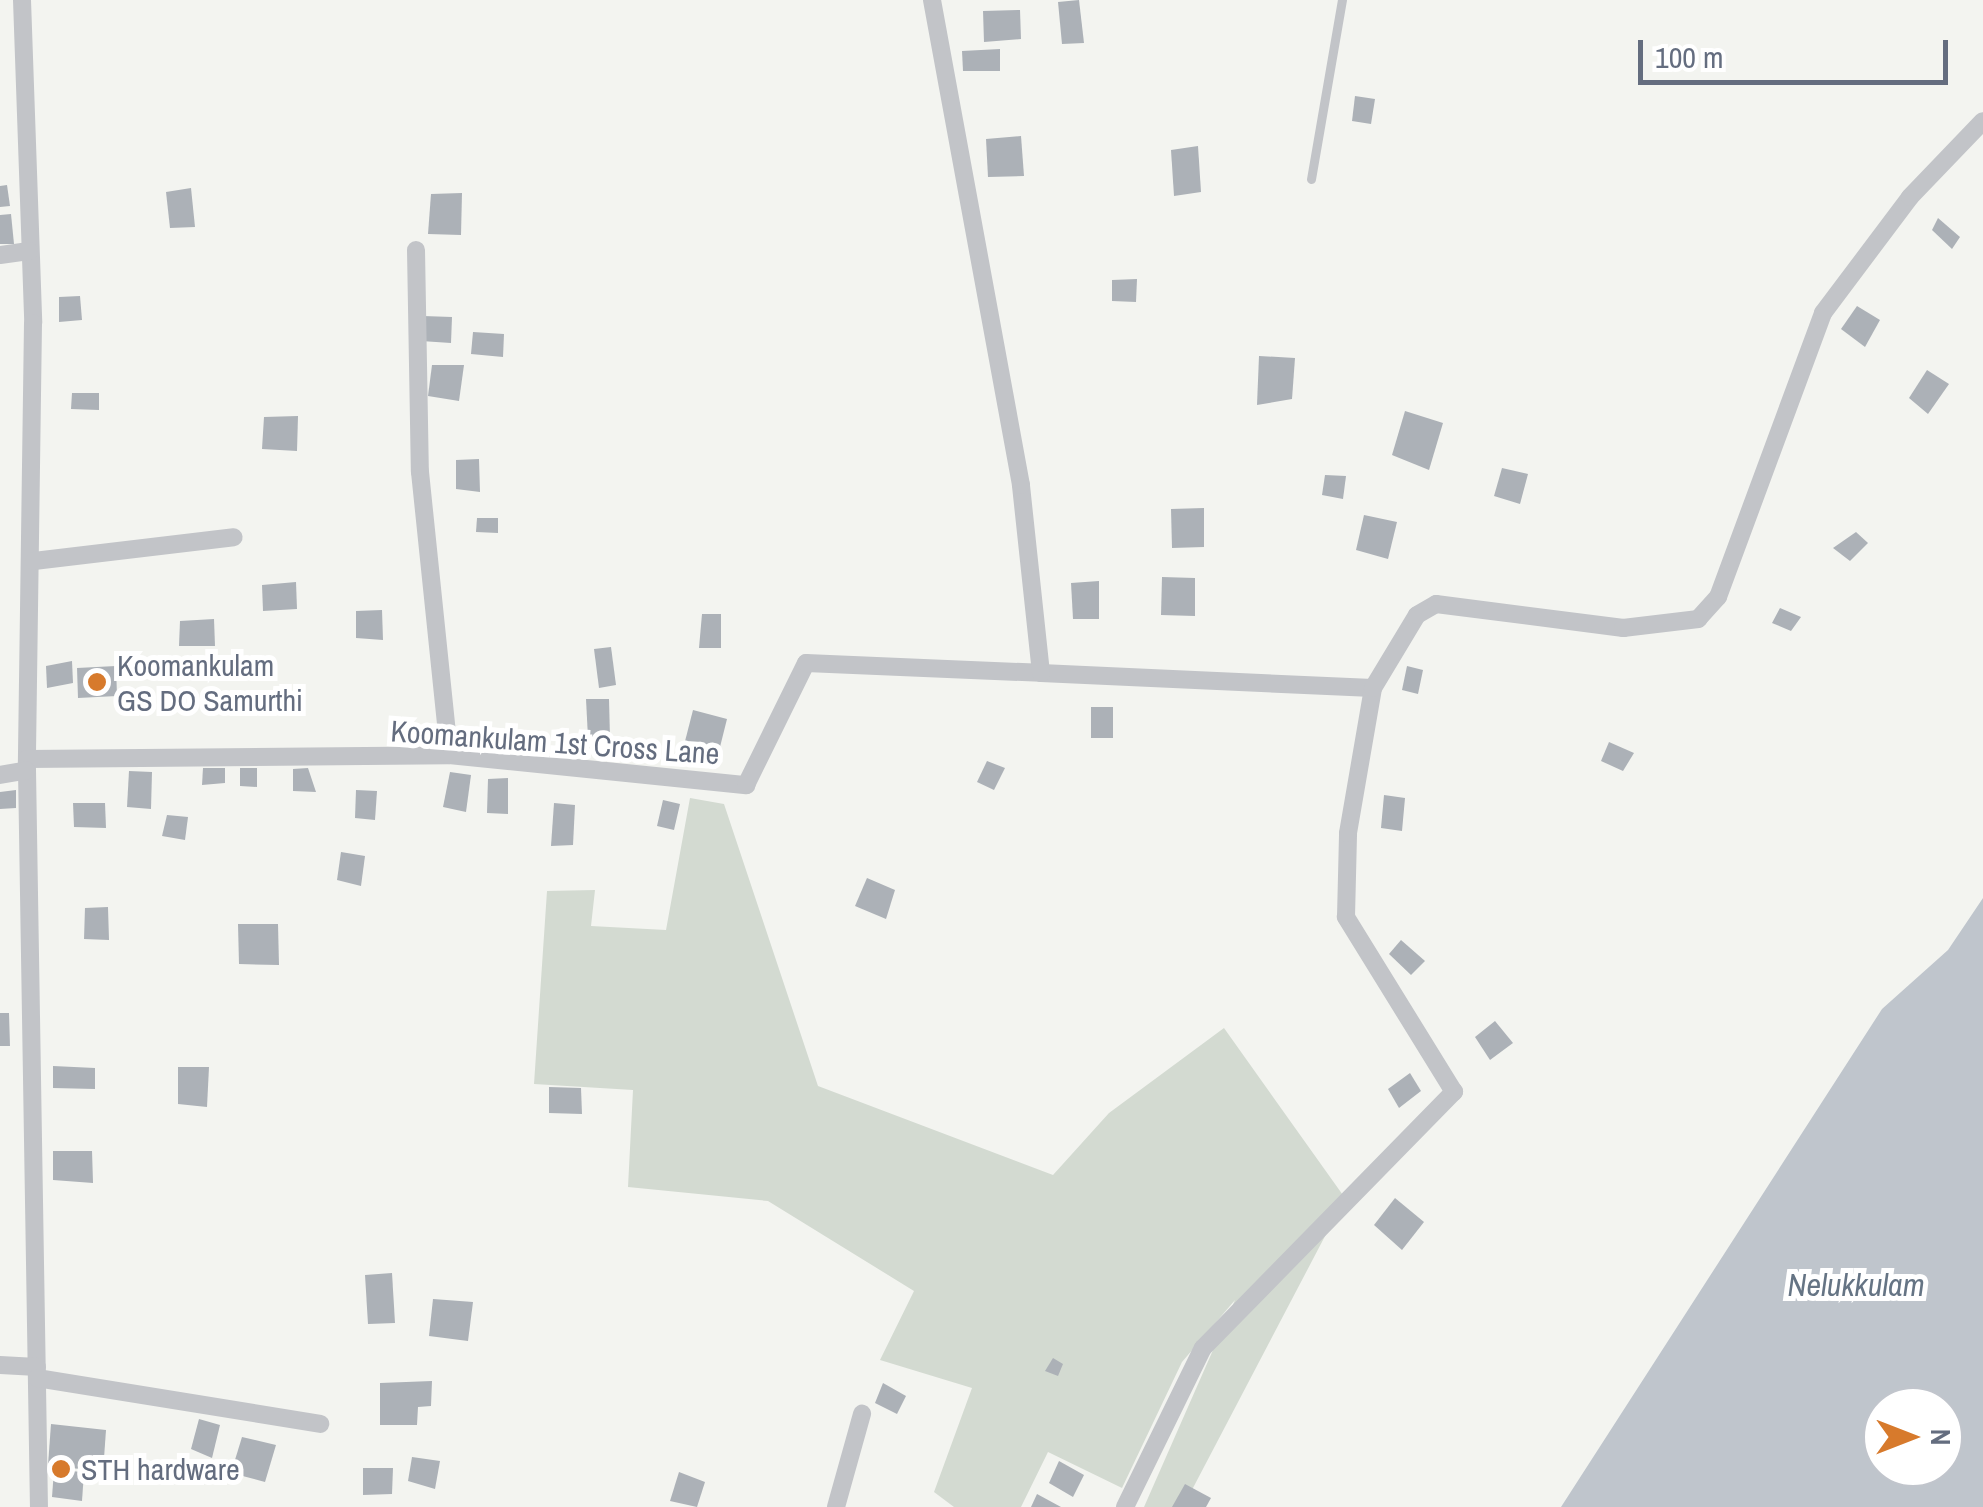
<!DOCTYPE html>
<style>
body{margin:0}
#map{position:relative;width:1983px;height:1507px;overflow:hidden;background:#f3f4f0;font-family:"Archivo Narrow",sans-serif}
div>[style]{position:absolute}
.green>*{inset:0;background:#d3dad1}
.water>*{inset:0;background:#bfc5cc}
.building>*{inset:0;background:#acb1b7}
.service>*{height:9px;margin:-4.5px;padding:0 4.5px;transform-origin:4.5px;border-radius:4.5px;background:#c2c4c8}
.minor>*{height:18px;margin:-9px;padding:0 9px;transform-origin:9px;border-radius:9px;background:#c2c4c8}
.dots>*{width:28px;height:28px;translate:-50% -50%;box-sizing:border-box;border:5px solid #fff;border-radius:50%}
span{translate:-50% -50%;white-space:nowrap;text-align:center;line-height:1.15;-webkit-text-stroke:10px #fff;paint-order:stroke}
.poi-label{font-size:30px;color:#646d7f}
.left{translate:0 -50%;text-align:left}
.street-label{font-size:30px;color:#646d7f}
.water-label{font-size:32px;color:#657484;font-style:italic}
.north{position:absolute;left:1863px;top:1387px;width:100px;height:100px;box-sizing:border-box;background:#fff;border:2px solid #c1c5cc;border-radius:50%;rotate:90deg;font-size:28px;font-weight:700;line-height:40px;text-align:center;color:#646d7f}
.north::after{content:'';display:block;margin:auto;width:35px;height:45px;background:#d77a2c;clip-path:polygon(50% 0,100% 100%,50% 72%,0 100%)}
.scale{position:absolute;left:1638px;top:40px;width:310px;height:45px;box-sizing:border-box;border:5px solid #646d7f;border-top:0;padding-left:12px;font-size:30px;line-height:35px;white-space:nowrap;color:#646d7f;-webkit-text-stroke:8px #fff;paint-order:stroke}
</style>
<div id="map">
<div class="green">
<div style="clip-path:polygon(690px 798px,724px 804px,818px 1086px,1053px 1175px,1109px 1113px,1224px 1028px,1345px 1198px,1183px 1507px,1144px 1507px,1235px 1300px,1182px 1362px,1122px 1488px,1048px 1452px,1021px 1507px,954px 1507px,934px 1492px,972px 1388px,880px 1360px,914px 1291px,768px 1201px,628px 1187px,633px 1090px,534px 1084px,547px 891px,595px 890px,591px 926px,666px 930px)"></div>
</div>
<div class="water">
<div style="clip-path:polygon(evenodd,1983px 898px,1983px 1507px,1561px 1507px,1882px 1009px,1948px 950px,1983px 898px,1883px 1407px,1943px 1407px,1943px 1467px,1883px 1467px,1883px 1407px)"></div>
</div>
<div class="building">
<div style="clip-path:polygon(1079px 0,1084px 43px,1062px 44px,1058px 2px)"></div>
<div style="clip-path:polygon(1020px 10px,1021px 39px,984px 42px,983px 11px)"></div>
<div style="clip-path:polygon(1000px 49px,1000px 71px,963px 71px,962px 51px)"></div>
<div style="clip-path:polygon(1355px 96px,1375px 99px,1371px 124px,1352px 121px)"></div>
<div style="clip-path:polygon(1021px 136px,1024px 176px,988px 177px,986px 139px)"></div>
<div style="clip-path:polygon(1198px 146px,1201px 192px,1174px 196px,1171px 150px)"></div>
<div style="clip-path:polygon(7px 185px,10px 206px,0 207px,0 186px)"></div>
<div style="clip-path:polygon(191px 188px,195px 227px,170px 228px,166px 192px)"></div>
<div style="clip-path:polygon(462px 193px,461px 235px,428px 234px,431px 194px)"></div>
<div style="clip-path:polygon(11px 214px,14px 244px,0 244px,0 215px)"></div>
<div style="clip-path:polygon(1938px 218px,1960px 237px,1952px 249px,1932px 230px)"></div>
<div style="clip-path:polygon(1137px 279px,1136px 302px,1112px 301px,1112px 280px)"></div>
<div style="clip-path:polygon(80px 296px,82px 320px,59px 322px,59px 297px)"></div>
<div style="clip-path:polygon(1857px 306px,1880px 320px,1865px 347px,1841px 329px)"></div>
<div style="clip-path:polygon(423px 316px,452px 317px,451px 343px,421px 341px)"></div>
<div style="clip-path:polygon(473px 332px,504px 334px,503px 357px,471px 354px)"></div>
<div style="clip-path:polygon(1259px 356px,1295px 358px,1292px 399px,1257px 405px)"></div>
<div style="clip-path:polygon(432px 365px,464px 365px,459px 401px,428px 396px)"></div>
<div style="clip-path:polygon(1927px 370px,1949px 384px,1928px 414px,1909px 398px)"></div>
<div style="clip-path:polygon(72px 393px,99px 393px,99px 410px,71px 409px)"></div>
<div style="clip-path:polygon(1405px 411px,1443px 423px,1429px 470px,1392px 455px)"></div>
<div style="clip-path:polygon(298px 416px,297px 451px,262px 449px,264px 417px)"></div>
<div style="clip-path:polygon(479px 459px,480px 492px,456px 489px,456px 460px)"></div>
<div style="clip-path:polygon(1502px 468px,1528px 474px,1520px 504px,1494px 496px)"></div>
<div style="clip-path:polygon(1325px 475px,1346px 476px,1343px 499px,1322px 495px)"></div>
<div style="clip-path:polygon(1204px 508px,1204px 547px,1172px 548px,1171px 509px)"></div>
<div style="clip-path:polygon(1364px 515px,1397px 522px,1388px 559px,1356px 550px)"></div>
<div style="clip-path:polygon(477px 518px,498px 518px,498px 533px,476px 532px)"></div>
<div style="clip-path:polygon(1856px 532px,1868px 543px,1850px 561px,1833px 548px)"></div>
<div style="clip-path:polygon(1162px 577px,1195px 578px,1195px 616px,1161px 615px)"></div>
<div style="clip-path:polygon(1099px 581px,1099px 619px,1073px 619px,1071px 583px)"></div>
<div style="clip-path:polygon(296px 582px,297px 609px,263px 611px,262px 585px)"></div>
<div style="clip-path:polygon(1780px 608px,1801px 617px,1791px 631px,1772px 623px)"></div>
<div style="clip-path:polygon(382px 610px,383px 640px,356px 638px,356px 611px)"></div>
<div style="clip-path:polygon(702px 614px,721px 614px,721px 648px,699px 648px)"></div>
<div style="clip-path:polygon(214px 619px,215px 646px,179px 646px,180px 621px)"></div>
<div style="clip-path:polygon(611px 647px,616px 685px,599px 688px,594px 649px)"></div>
<div style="clip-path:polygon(72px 661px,73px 683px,47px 688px,46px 666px)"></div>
<div style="clip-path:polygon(116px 666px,117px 696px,78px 698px,77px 668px)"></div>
<div style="clip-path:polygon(1407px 666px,1423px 670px,1418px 694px,1402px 690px)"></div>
<div style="clip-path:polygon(586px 699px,609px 699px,610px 738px,588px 738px)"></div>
<div style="clip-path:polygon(1091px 707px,1113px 707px,1113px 738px,1091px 738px)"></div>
<div style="clip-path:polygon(693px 710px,727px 719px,716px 763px,682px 753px)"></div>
<div style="clip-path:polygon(1609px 742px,1634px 753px,1623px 771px,1601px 761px)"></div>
<div style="clip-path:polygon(987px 761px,1005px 768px,994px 790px,977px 782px)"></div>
<div style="clip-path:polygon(203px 768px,225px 768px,225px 783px,202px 785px)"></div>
<div style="clip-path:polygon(240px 768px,257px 768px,257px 787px,240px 786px)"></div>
<div style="clip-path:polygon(308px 768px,316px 792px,293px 791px,293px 769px)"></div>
<div style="clip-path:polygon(129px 771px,152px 772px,151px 809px,127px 807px)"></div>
<div style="clip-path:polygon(450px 772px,471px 775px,466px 812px,443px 807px)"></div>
<div style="clip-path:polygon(508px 778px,508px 814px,487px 813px,488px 779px)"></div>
<div style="clip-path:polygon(16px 790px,16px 808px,0 809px,0 792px)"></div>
<div style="clip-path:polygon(356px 790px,377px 791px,375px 820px,355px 818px)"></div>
<div style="clip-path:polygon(1384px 795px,1405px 798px,1402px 831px,1381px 828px)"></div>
<div style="clip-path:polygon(663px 800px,680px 804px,674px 830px,657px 826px)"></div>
<div style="clip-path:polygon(73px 803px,105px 803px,106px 828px,74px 827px)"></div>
<div style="clip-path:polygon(554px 803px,575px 805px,573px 845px,551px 846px)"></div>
<div style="clip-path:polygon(167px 815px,188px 817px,185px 840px,162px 836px)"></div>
<div style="clip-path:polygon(341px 852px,365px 856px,361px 886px,337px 880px)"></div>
<div style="clip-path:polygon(867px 878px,895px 890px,886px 919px,855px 906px)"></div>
<div style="clip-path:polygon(108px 907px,109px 940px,84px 939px,85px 908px)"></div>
<div style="clip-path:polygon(238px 924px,278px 924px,279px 965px,239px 964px)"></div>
<div style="clip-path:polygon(1401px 940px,1425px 961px,1411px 975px,1389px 954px)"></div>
<div style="clip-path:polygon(0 1013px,9px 1013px,10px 1046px,0 1046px)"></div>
<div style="clip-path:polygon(1495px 1021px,1513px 1043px,1490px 1060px,1475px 1037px)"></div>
<div style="clip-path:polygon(53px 1066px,95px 1068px,95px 1089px,53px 1088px)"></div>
<div style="clip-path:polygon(178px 1067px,209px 1067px,207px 1107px,178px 1104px)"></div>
<div style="clip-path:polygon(1410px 1073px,1421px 1091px,1399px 1108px,1388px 1089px)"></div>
<div style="clip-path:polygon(549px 1087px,581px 1088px,582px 1114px,549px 1113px)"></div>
<div style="clip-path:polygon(53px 1151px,92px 1151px,93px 1183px,53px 1180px)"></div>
<div style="clip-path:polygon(1395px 1198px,1424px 1222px,1402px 1250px,1374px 1225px)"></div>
<div style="clip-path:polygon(392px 1273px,395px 1323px,368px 1324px,365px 1275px)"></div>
<div style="clip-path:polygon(433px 1299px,473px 1302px,468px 1341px,429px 1336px)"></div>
<div style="clip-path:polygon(1053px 1358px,1063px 1364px,1058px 1376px,1045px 1371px)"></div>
<div style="clip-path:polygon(432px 1381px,431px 1406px,418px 1407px,417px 1425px,380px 1425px,380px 1383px)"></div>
<div style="clip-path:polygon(883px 1383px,906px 1396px,897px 1414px,875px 1403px)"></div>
<div style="clip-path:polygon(199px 1419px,220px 1425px,212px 1458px,191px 1449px)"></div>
<div style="clip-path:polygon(51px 1424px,106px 1430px,103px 1472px,48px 1465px)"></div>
<div style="clip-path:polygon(242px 1437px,276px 1445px,265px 1482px,231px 1473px)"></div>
<div style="clip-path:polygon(412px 1457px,440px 1461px,435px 1489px,408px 1481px)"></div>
<div style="clip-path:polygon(1059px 1461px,1084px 1475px,1073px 1497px,1049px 1483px)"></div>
<div style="clip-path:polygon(363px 1468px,393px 1468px,392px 1494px,363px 1495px)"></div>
<div style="clip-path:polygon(54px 1470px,84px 1472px,82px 1501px,52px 1497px)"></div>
<div style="clip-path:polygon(679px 1472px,705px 1482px,697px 1507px,670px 1501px)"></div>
<div style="clip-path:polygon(1185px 1484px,1211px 1498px,1206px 1507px,1172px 1507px)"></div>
<div style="clip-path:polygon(1037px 1494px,1061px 1507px,1031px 1507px)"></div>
</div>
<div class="service">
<div style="left:1311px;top:179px;width:182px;rotate:-80.2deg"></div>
</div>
<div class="minor">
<div style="left:22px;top:0;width:323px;rotate:88deg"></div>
<div style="left:33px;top:323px;width:447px;rotate:90.8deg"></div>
<div style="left:27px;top:770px;width:737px;rotate:89.07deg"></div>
<div style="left:416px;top:250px;width:222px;rotate:89deg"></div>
<div style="left:420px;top:472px;width:284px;rotate:84.1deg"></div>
<div style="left:0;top:255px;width:29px;rotate:-8deg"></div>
<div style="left:34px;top:561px;width:201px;rotate:-6.8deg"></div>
<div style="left:1041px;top:673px;width:332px;rotate:2.6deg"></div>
<div style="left:27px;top:759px;width:422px;rotate:-0.5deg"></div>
<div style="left:449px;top:755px;width:299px;rotate:5.8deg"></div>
<div style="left:746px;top:785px;width:136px;rotate:-63.8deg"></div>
<div style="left:806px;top:663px;width:235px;rotate:2.4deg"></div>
<div style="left:1041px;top:673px;width:189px;rotate:-96.1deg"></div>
<div style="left:1021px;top:485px;width:493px;rotate:-100.4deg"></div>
<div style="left:0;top:775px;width:27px;rotate:-10deg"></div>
<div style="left:0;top:1365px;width:37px;rotate:3deg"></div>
<div style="left:37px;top:1378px;width:287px;rotate:9.2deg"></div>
<div style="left:836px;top:1507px;width:97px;rotate:-74.4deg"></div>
<div style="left:1125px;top:1507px;width:177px;rotate:-63.9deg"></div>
<div style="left:1203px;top:1348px;width:359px;rotate:-45.6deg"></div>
<div style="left:1454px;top:1092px;width:206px;rotate:-121.7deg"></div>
<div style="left:1346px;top:917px;width:84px;rotate:-88.6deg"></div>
<div style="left:1348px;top:833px;width:147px;rotate:-80.2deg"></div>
<div style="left:1373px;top:688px;width:85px;rotate:-58.9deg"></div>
<div style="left:1417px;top:615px;width:22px;rotate:-30deg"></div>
<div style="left:1436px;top:604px;width:189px;rotate:7.3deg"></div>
<div style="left:1623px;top:628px;width:76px;rotate:-6.8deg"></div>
<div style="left:1698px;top:619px;width:30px;rotate:-48deg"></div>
<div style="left:1718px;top:597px;width:303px;rotate:-69.7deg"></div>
<div style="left:1823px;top:313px;width:145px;rotate:-53.1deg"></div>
<div style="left:1910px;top:197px;width:105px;rotate:-46.2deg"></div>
</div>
<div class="dots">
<div style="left:97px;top:682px;background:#d77a2c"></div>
<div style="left:61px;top:1469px;background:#d77a2c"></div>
</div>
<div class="poi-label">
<span class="left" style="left:117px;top:682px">Koomankulam<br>GS DO Samurthi</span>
<span class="left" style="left:81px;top:1469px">STH hardware</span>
</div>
<div class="street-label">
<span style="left:555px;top:742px;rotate:4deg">Koomankulam 1st Cross Lane</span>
</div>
<div class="water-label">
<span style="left:1856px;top:1285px">Nelukkulam</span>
</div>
<div class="north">N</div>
<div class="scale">100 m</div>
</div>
